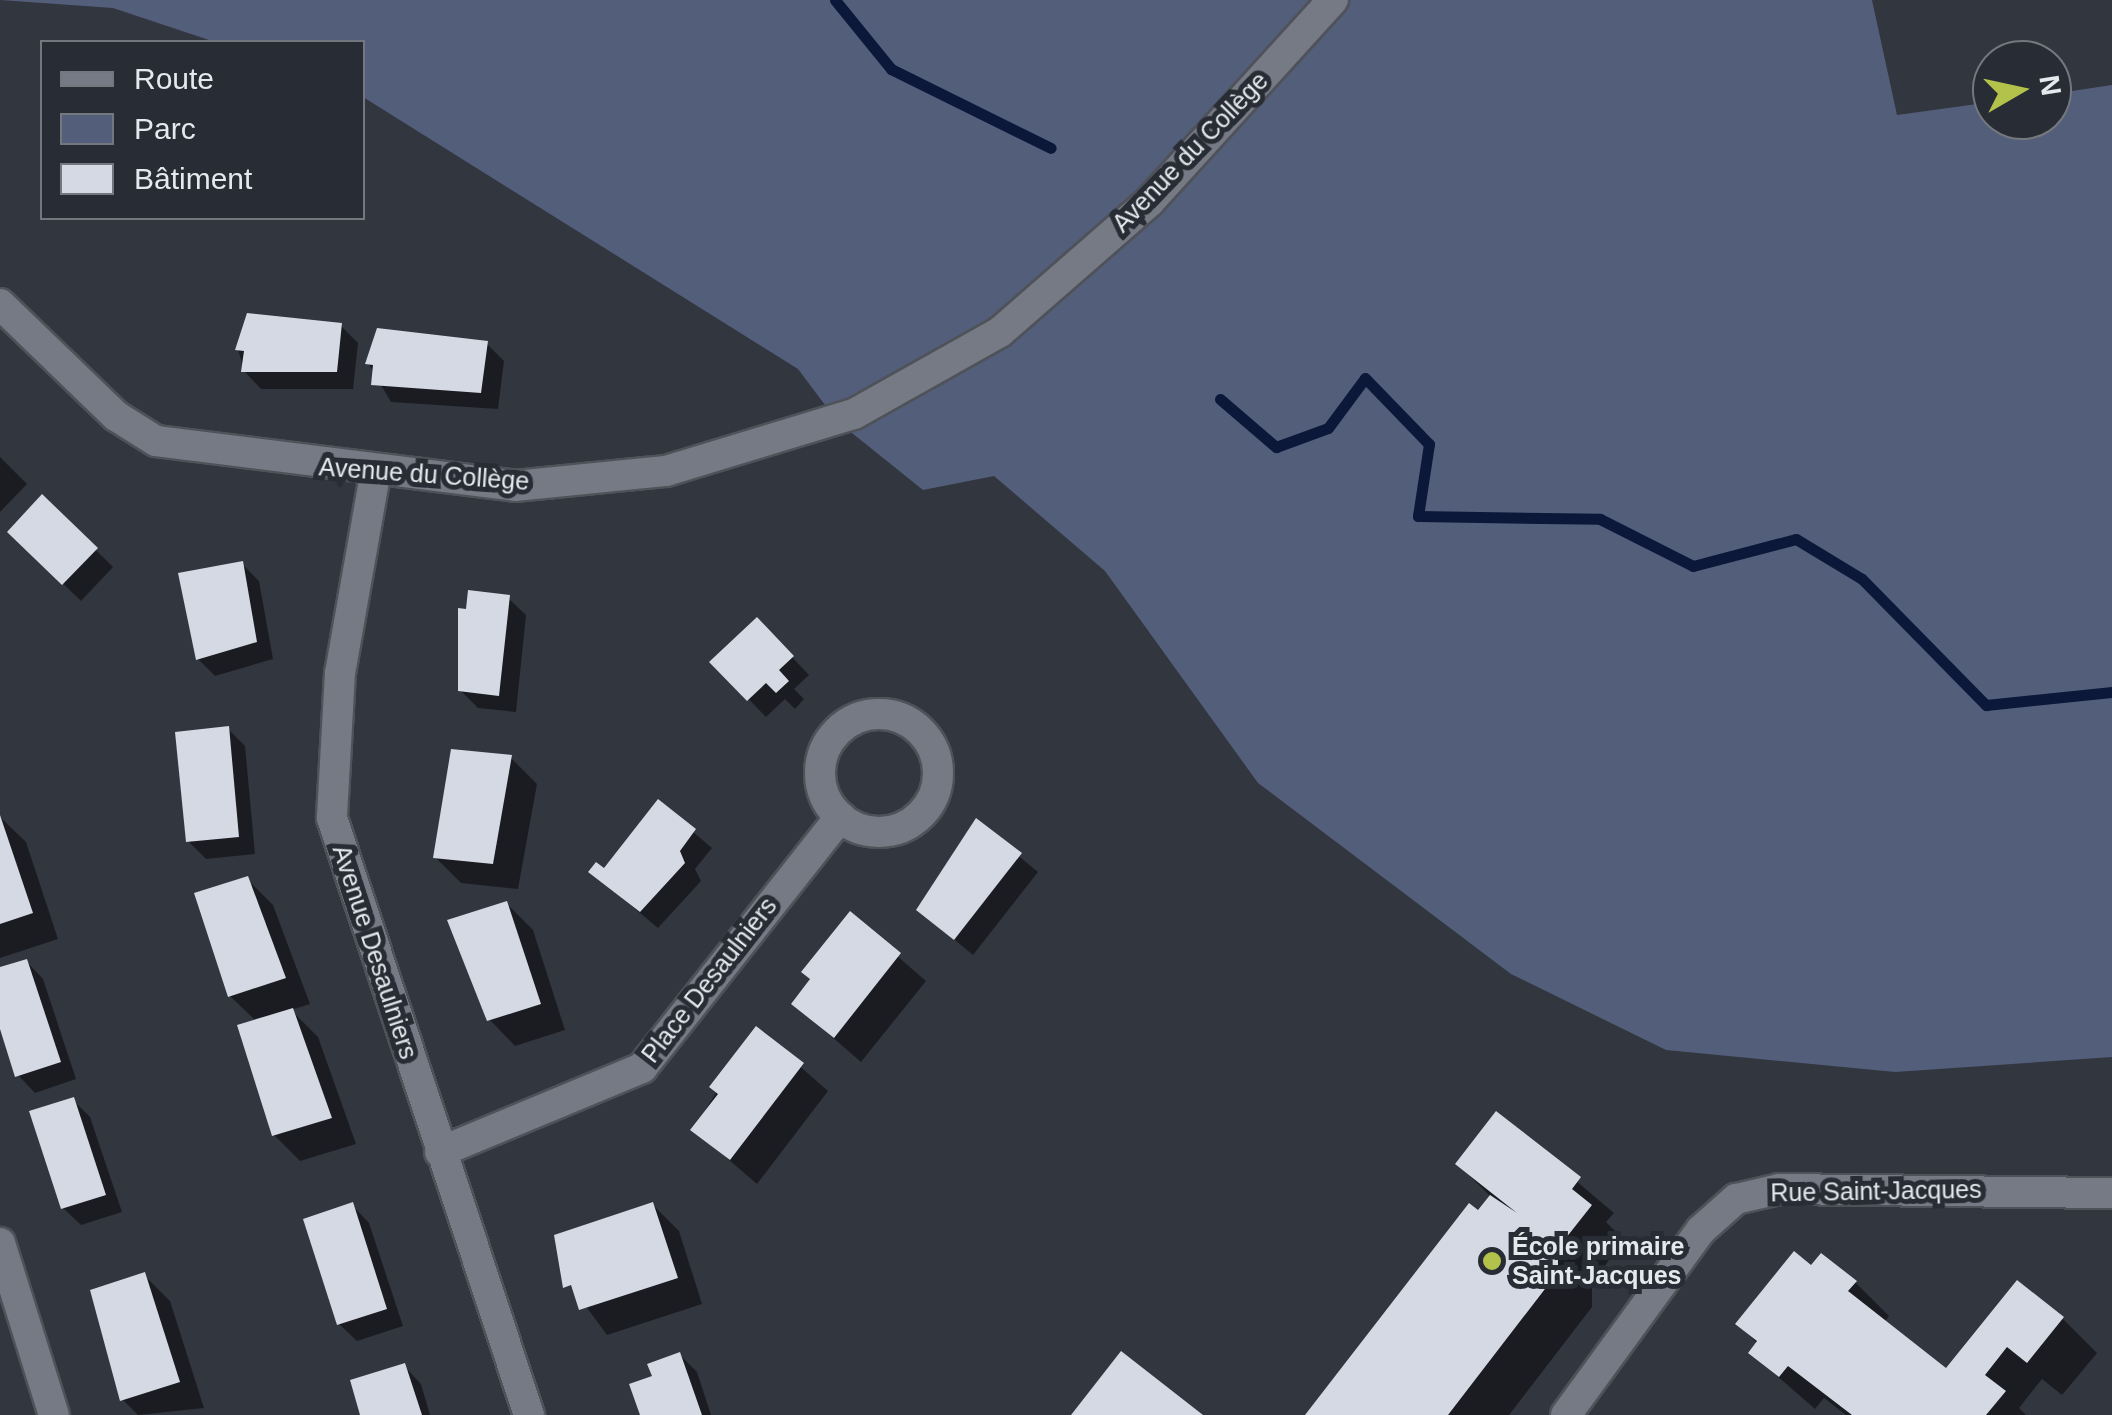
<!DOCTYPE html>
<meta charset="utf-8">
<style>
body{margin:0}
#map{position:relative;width:2112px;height:1415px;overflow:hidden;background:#32363f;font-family:Helvetica,sans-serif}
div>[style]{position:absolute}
.green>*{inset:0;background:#525e7a}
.shadow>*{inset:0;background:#0007}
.stream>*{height:11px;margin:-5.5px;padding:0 5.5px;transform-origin:5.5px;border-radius:5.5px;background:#0c1839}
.building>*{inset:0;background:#d4d9e4}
.roads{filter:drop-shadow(2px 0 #4f5259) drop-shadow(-2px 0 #4f5259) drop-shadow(0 2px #4f5259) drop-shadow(0 -2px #4f5259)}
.minor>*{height:30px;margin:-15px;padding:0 15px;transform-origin:15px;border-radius:15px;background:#757a84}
.minor>.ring{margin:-15px;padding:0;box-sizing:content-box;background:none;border:30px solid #757a84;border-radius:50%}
.dots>*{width:28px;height:28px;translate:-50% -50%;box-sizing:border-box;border:5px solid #282c34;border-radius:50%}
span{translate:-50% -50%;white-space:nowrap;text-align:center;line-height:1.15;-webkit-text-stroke:10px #282c34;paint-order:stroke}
.street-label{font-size:25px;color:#e5e8ed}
.poi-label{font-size:25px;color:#e5e8ed;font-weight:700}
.left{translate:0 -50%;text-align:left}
.legend{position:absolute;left:40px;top:40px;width:325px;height:180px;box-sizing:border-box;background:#282c34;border:2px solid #74777e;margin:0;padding:12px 18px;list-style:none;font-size:30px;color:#e5e8ed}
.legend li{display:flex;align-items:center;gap:20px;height:50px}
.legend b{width:50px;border:2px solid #74777e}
.north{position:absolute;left:1972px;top:40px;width:100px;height:100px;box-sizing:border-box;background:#282c34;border:2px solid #74777e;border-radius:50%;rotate:81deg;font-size:28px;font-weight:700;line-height:40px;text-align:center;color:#e5e8ed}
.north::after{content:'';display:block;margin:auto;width:35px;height:45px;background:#b3c24b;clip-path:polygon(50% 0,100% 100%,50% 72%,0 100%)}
</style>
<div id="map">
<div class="green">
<div style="clip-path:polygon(0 0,1872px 0,1897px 115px,1992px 102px,1992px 120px,2052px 120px,2052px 94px,2112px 85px,2112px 1057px,1895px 1072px,1666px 1050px,1511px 974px,1258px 783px,1105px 571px,994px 476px,923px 490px,837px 421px,798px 369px,363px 97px,362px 42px,215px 42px,113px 8px)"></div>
</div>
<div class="shadow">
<div style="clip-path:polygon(341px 326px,358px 343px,353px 389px,261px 389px,244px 371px,238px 349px)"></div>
<div style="clip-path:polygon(487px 344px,504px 361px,498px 409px,391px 402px,368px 363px)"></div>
<div style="clip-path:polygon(0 457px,27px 484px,0 512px)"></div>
<div style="clip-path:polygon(43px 498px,113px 567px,81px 601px,10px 532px)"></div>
<div style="clip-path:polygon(242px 564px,259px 581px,273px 659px,215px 676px,198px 659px)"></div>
<div style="clip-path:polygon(508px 598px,526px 615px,516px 712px,478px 708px,460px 690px)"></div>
<div style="clip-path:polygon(757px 620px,809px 675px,794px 689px,804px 699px,795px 709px,785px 699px,766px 717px,713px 662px)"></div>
<div style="clip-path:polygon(228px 729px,245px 746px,255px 854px,206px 859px,188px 841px)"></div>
<div style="clip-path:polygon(511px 758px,537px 784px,518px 889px,461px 883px,435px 857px)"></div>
<div style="clip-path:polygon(658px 802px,712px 848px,695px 869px,701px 881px,658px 928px,591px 872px,604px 872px)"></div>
<div style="clip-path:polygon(0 817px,26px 842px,58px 939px,0 958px)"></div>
<div style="clip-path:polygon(976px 821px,1038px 872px,973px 955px,919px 910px)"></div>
<div style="clip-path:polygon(247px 879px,273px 905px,310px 1004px,291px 1010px,318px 1037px,356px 1144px,300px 1161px,274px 1135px,257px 1022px,230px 996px)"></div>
<div style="clip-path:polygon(507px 904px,533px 930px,565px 1030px,515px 1046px,489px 1019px)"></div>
<div style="clip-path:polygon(850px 915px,926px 981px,861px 1062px,794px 1004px)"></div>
<div style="clip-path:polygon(26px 961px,43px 979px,76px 1079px,35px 1093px,18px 1075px,0 1021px,0 970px)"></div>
<div style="clip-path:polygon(757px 1029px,828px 1091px,757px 1184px,693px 1129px)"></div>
<div style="clip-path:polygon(73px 1100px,90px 1117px,122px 1212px,81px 1225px,63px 1208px)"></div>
<div style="clip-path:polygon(1497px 1114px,1614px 1213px,1606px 1222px,1624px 1240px,1592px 1283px,1592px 1307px,1509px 1415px,1308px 1415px,1491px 1197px,1458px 1164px)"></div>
<div style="clip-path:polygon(352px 1205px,369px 1223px,403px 1326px,357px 1341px,339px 1324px)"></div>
<div style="clip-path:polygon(653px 1205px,679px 1231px,702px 1304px,607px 1335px,560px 1271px)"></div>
<div style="clip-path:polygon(1811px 1268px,1855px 1282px,1889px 1316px,1884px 1323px,1946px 1371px,2063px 1319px,2097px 1353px,2062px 1395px,2042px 1379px,2019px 1408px,2026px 1415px,1846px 1415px,1824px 1398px,1815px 1409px,1751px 1353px,1758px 1344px,1738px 1324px)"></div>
<div style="clip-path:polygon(144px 1275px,170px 1301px,204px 1408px,138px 1415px,122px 1399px)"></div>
<div style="clip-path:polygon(680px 1355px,697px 1372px,711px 1415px,643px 1415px,655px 1378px)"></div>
<div style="clip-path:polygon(404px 1366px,421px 1384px,430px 1415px,363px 1415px)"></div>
</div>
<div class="stream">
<div style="left:835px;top:0;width:89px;rotate:50.9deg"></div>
<div style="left:891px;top:69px;width:178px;rotate:26.3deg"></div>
<div style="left:1220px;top:399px;width:74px;rotate:40.6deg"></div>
<div style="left:1276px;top:447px;width:55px;rotate:-20.1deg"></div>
<div style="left:1328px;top:428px;width:62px;rotate:-53.5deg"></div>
<div style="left:1365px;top:378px;width:92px;rotate:45.9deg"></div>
<div style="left:1429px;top:444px;width:73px;rotate:98.7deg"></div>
<div style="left:1418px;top:516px;width:182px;rotate:0.9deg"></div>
<div style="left:1600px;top:519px;width:104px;rotate:26.8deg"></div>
<div style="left:1693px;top:566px;width:106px;rotate:-14.7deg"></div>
<div style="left:1796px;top:539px;width:77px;rotate:31.2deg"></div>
<div style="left:1862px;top:579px;width:177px;rotate:45.5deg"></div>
<div style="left:1986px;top:705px;width:127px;rotate:-5.9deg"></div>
</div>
<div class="building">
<div style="clip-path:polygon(247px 313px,342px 323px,337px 372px,241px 372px,244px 351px,235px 350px)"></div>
<div style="clip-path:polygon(377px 328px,488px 341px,481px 393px,371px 385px,373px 365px,365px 364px)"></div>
<div style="clip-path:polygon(42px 494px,98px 548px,62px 585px,7px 532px)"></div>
<div style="clip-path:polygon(243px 561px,257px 642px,196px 660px,178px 573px)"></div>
<div style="clip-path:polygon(468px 590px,510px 595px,499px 696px,458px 691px,458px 608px,466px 609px)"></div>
<div style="clip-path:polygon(757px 617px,794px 656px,779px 670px,789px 681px,776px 693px,766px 683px,747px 701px,709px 662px)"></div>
<div style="clip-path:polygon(229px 726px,239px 837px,186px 842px,175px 732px)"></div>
<div style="clip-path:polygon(451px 749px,512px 755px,493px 864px,433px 858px)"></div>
<div style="clip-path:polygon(658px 799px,696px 829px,680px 851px,685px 863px,640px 912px,588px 872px,596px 862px,604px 868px)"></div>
<div style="clip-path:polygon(0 815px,33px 913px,0 924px)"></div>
<div style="clip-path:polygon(976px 818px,1022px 853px,954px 940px,916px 910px)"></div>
<div style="clip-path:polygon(248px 876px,286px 978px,228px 997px,194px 893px)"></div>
<div style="clip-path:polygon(507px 901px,541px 1004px,487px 1021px,447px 920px)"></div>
<div style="clip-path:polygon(850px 911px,901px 953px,834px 1038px,791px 1004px,810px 979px,801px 972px)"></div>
<div style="clip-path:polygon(27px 959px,61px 1062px,15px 1077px,0 1029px,0 967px)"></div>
<div style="clip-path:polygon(293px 1008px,332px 1118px,272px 1136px,237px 1025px)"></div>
<div style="clip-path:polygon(756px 1026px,804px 1063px,730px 1160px,690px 1130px,718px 1094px,709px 1087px)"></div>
<div style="clip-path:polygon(74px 1097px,106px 1195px,61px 1209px,29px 1111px)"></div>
<div style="clip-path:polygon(1496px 1111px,1581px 1177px,1572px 1189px,1592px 1205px,1558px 1248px,1558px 1272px,1448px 1415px,1305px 1415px,1469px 1203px,1478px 1210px,1490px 1195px,1517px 1213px,1455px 1164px)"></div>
<div style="clip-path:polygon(353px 1202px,387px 1309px,337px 1325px,303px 1219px)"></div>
<div style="clip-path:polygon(653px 1202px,678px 1278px,579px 1310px,571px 1285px,563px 1288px,554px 1235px)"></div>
<div style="clip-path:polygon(1794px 1251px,1811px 1265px,1821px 1253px,1857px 1281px,1848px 1291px,1946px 1368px,2017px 1280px,2064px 1317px,2027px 1363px,2007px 1347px,1985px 1375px,2006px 1391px,1986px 1415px,1852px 1415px,1788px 1366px,1779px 1377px,1748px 1353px,1757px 1341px,1735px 1324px)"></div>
<div style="clip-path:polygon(145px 1272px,180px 1382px,120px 1401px,90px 1290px)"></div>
<div style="clip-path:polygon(1121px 1351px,1203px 1415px,1071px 1415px)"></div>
<div style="clip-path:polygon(680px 1352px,702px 1415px,640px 1415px,629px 1384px,652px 1376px,647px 1364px)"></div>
<div style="clip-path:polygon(405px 1363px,422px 1415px,360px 1415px,350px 1380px)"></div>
</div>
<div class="roads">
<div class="minor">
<div style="left:0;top:304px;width:161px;rotate:44deg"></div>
<div style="left:116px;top:416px;width:47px;rotate:32deg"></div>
<div style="left:156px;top:441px;width:362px;rotate:7.1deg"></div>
<div style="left:515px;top:486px;width:152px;rotate:-5.7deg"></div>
<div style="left:666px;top:471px;width:196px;rotate:-16.9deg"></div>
<div style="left:854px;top:414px;width:167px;rotate:-29.3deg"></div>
<div style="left:1000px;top:332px;width:199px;rotate:-41.1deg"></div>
<div style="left:1150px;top:201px;width:272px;rotate:-47.7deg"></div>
<div style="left:375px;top:475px;width:201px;rotate:100deg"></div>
<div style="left:340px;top:673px;width:145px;rotate:93.2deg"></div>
<div style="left:332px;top:818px;width:629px;rotate:71.74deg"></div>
<div class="ring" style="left:820px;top:714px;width:88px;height:88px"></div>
<div style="left:440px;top:1152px;width:219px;rotate:-22.6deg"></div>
<div style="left:642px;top:1068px;width:320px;rotate:-51.7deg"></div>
<div style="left:0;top:1243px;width:180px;rotate:72.6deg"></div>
<div style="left:1566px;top:1415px;width:229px;rotate:-53.9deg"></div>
<div style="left:1701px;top:1230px;width:47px;rotate:-41.5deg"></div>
<div style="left:1736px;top:1199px;width:44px;rotate:-13.1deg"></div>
<div style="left:1779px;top:1189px;width:333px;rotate:0.7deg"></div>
</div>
</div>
<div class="dots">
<div style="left:1492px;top:1261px;background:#b3c24b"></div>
</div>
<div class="street-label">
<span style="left:1190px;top:152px;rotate:-46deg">Avenue du Collège</span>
<span style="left:424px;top:474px;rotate:4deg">Avenue du Collège</span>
<span style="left:375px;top:952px;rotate:72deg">Avenue Desaulniers</span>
<span style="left:709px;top:980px;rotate:-52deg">Place Desaulniers</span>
<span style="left:1876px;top:1191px;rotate:-1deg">Rue Saint-Jacques</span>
</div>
<div class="poi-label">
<span class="left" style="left:1512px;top:1261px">École primaire<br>Saint-Jacques</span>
</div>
<ul class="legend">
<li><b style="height:12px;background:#757a84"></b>Route</li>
<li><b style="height:28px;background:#525e7a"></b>Parc</li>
<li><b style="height:28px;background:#d4d9e4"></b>Bâtiment</li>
</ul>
<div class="north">N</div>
</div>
